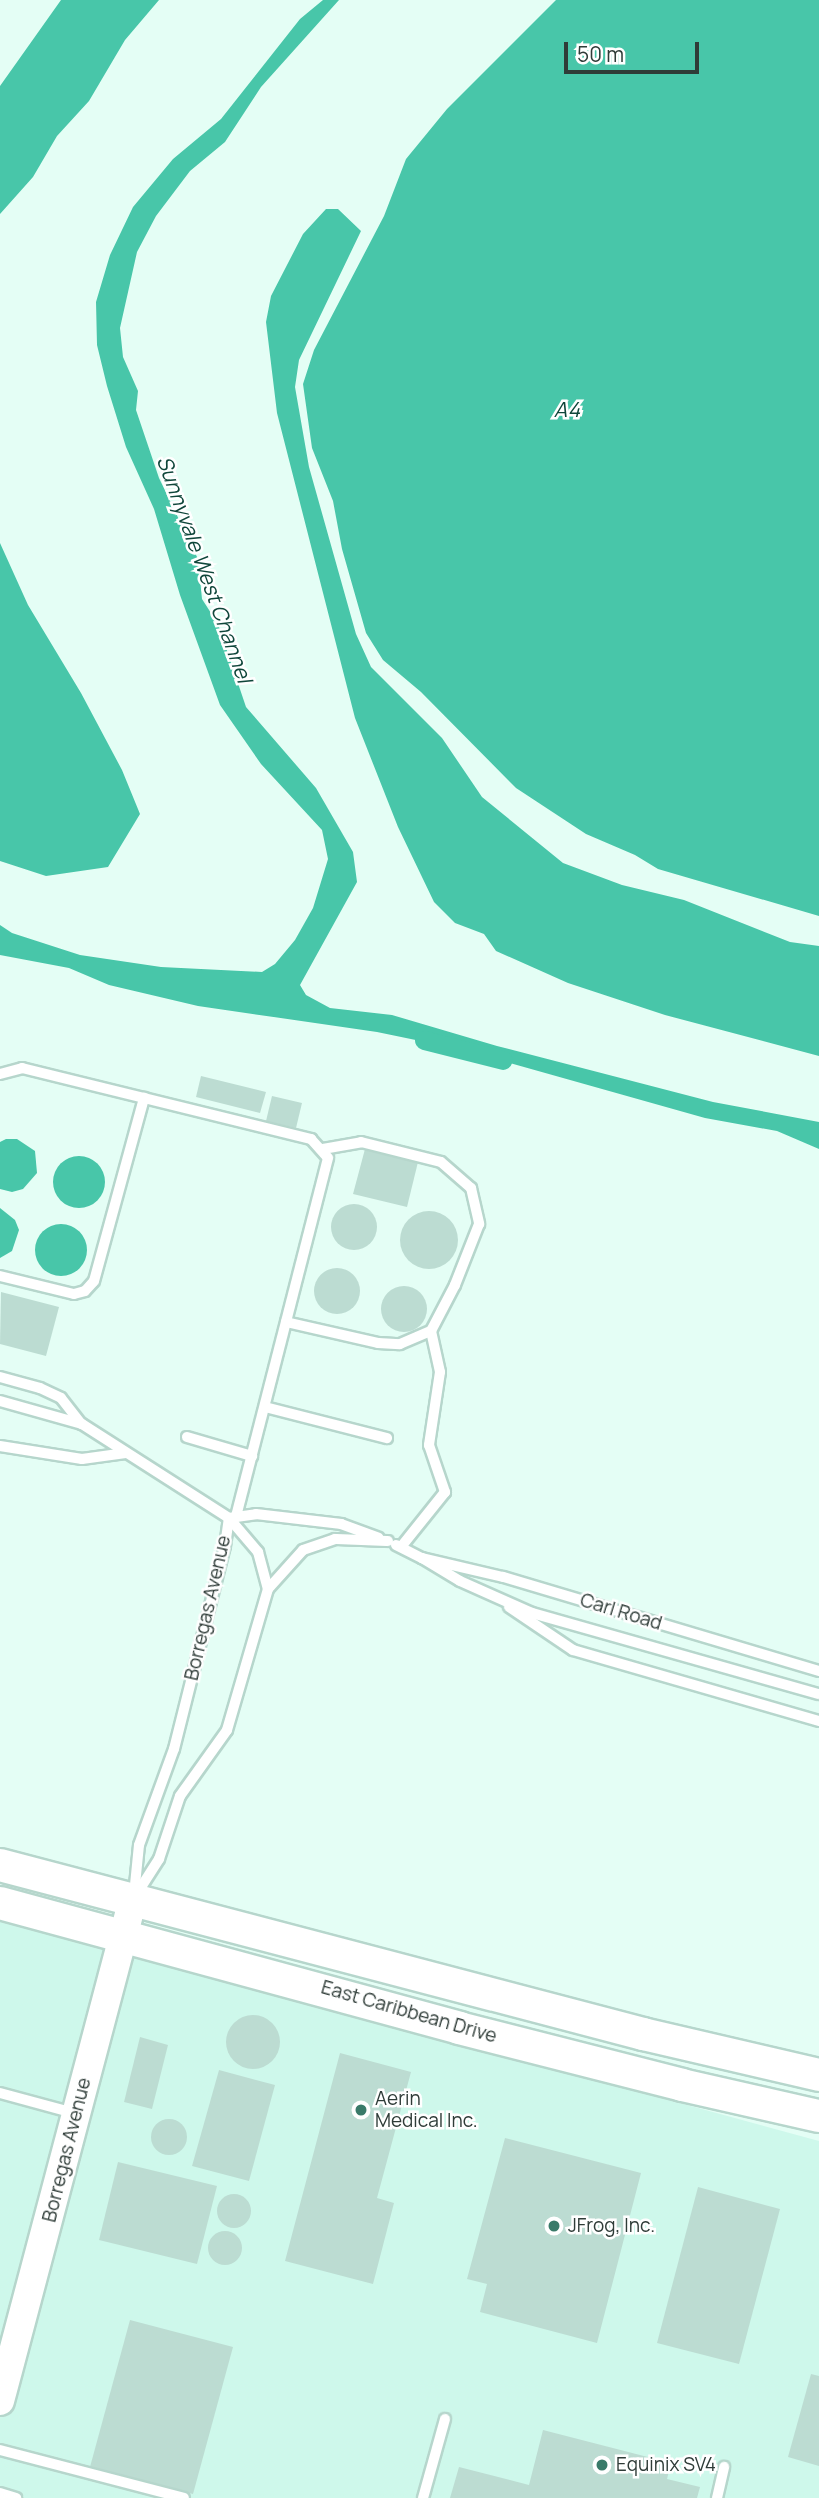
<!DOCTYPE html>
<style>
body{margin:0}
#map{position:relative;width:819px;height:2498px;overflow:hidden;background:#e4fef5;font-family:Manrope,sans-serif}
div>[style]{position:absolute}
.built>*{inset:0;background:#cef8eb}
.water>*{inset:0;background:#48c6a9}
.round{border-radius:50%}
.canal>*{height:19px;margin:-9.5px;padding:0 9.5px;transform-origin:9.5px;border-radius:9.5px;background:#48c6a9}
.building>*{inset:0;background:#bcdcd2}
.roads{filter:drop-shadow(2px 0 #b6d6cc) drop-shadow(-2px 0 #b6d6cc) drop-shadow(0 2px #b6d6cc) drop-shadow(0 -2px #b6d6cc)}
.lane>*{height:10px;margin:-5px;padding:0 5px;transform-origin:5px;border-radius:5px;background:#fff}
.secondary>*{height:28px;margin:-14px;padding:0 14px;transform-origin:14px;border-radius:14px;background:#fff}
.primary>*{height:32px;margin:-16px;padding:0 16px;transform-origin:16px;border-radius:16px;background:#fff}
.dots>*{width:19px;height:19px;translate:-50% -50%;box-sizing:border-box;border:4px solid #fff;border-radius:50%}
span{translate:-50% -50%;white-space:nowrap;text-align:center;line-height:1.15;-webkit-text-stroke:5px #fff;paint-order:stroke}
.street-label{font-size:19px;color:#2f3c38}
.poi-label{font-size:19px;color:#2f3c38}
.left{translate:0 -50%;text-align:left}
.water-label{font-size:21px;color:#0f463a;font-style:italic}
.scale{position:absolute;left:564px;top:42px;width:135px;height:32px;box-sizing:border-box;border:4px solid #2f3c38;border-top:0;padding-left:9px;font-size:21px;line-height:24px;white-space:nowrap;color:#2f3c38;-webkit-text-stroke:5px #fff;paint-order:stroke}
</style>
<div id="map">
<div class="built">
<div style="clip-path:polygon(0 1917px,819px 2141px,819px 2498px,0 2498px)"></div>
</div>
<div class="water">
<div style="clip-path:polygon(61px 0,159px 0,125px 40px,89px 101px,57px 136px,33px 177px,0 214px,0 86px)"></div>
<div style="clip-path:polygon(323px 0,339px 0,261px 87px,225px 142px,190px 171px,156px 216px,137px 252px,120px 328px,123px 357px,138px 391px,136px 410px,159px 478px,198px 559px,202px 599px,218px 624px,246px 707px,316px 788px,353px 852px,357px 882px,300px 985px,306px 995px,330px 1008px,392px 1015px,497px 1046px,713px 1102px,819px 1122px,819px 1149px,777px 1131px,705px 1118px,464px 1050px,377px 1032px,198px 1006px,109px 985px,69px 968px,0 955px,0 925px,12px 933px,80px 955px,161px 967px,262px 972px,275px 964px,295px 940px,313px 908px,328px 859px,322px 830px,261px 764px,220px 705px,180px 595px,154px 509px,126px 447px,107px 386px,97px 345px,96px 302px,110px 255px,133px 207px,173px 159px,221px 119px,300px 19px)"></div>
<div style="clip-path:polygon(556px 0,819px 0,819px 916px,658px 869px,635px 855px,586px 834px,516px 788px,421px 692px,383px 660px,366px 633px,342px 549px,333px 501px,312px 448px,303px 384px,314px 350px,384px 216px,406px 159px,447px 109px)"></div>
<div style="clip-path:polygon(326px 209px,338px 209px,361px 231px,299px 360px,295px 387px,309px 467px,356px 634px,371px 667px,442px 738px,482px 797px,563px 863px,622px 885px,684px 900px,790px 942px,819px 946px,819px 1056px,665px 1015px,568px 983px,496px 951px,484px 934px,455px 923px,434px 902px,398px 827px,355px 718px,277px 413px,266px 322px,271px 296px,303px 234px)"></div>
<div style="clip-path:polygon(0 543px,28px 605px,81px 693px,122px 770px,140px 814px,108px 867px,46px 876px,0 861px)"></div>
<div style="clip-path:polygon(6px 1139px,17px 1139px,35px 1151px,37px 1173px,23px 1189px,12px 1192px,0 1189px,0 1142px)"></div>
<div class="round" style="left:53px;top:1156px;width:52px;height:52px"></div>
<div style="clip-path:polygon(0 1208px,15px 1220px,19px 1230px,12px 1251px,0 1258px)"></div>
<div class="round" style="left:35px;top:1224px;width:52px;height:52px"></div>
</div>
<div class="canal">
<div style="left:424px;top:1040px;width:81px;rotate:14.2deg"></div>
</div>
<div class="building">
<div style="clip-path:polygon(201px 1076px,266px 1092px,260px 1113px,196px 1097px)"></div>
<div style="clip-path:polygon(272px 1096px,302px 1103px,296px 1128px,266px 1121px)"></div>
<div style="clip-path:polygon(365px 1149px,418px 1162px,407px 1207px,353px 1194px)"></div>
<div class="round" style="left:331px;top:1204px;width:46px;height:46px"></div>
<div class="round" style="left:400px;top:1211px;width:58px;height:58px"></div>
<div class="round" style="left:314px;top:1268px;width:46px;height:46px"></div>
<div class="round" style="left:381px;top:1286px;width:46px;height:46px"></div>
<div style="clip-path:polygon(1px 1292px,59px 1307px,46px 1356px,0 1344px)"></div>
<div class="round" style="left:226px;top:2015px;width:54px;height:54px"></div>
<div style="clip-path:polygon(140px 2037px,168px 2045px,152px 2109px,124px 2102px)"></div>
<div style="clip-path:polygon(340px 2053px,411px 2072px,377px 2198px,394px 2203px,373px 2284px,285px 2261px)"></div>
<div style="clip-path:polygon(219px 2070px,275px 2085px,249px 2181px,192px 2166px)"></div>
<div class="round" style="left:151px;top:2119px;width:36px;height:36px"></div>
<div style="clip-path:polygon(505px 2138px,641px 2173px,597px 2343px,480px 2312px,487px 2284px,467px 2279px)"></div>
<div style="clip-path:polygon(118px 2162px,217px 2186px,197px 2264px,99px 2240px)"></div>
<div style="clip-path:polygon(698px 2187px,780px 2209px,739px 2364px,657px 2343px)"></div>
<div class="round" style="left:217px;top:2194px;width:34px;height:34px"></div>
<div class="round" style="left:208px;top:2231px;width:34px;height:34px"></div>
<div style="clip-path:polygon(130px 2320px,233px 2347px,193px 2494px,90px 2467px)"></div>
<div style="clip-path:polygon(811px 2374px,819px 2376px,819px 2466px,788px 2457px)"></div>
<div style="clip-path:polygon(543px 2430px,671px 2463px,667px 2479px,700px 2487px,697px 2498px,450px 2498px,459px 2467px,529px 2485px)"></div>
</div>
<div class="roads">
<div class="lane">
<div style="left:0;top:1074px;width:23px;rotate:-15deg"></div>
<div style="left:22px;top:1068px;width:298px;rotate:13.8deg"></div>
<div style="left:311px;top:1139px;width:25px;rotate:48deg"></div>
<div style="left:328px;top:1158px;width:371px;rotate:104.4deg"></div>
<div style="left:323px;top:1149px;width:39px;rotate:-10deg"></div>
<div style="left:361px;top:1142px;width:82px;rotate:14deg"></div>
<div style="left:441px;top:1162px;width:40px;rotate:41deg"></div>
<div style="left:471px;top:1188px;width:37px;rotate:77deg"></div>
<div style="left:479px;top:1224px;width:66px;rotate:111.5deg"></div>
<div style="left:455px;top:1285px;width:52px;rotate:117.6deg"></div>
<div style="left:431px;top:1331px;width:42px;rotate:77.6deg"></div>
<div style="left:440px;top:1372px;width:74px;rotate:98.6deg"></div>
<div style="left:429px;top:1445px;width:50px;rotate:71.2deg"></div>
<div style="left:445px;top:1492px;width:70px;rotate:128.7deg"></div>
<div style="left:0;top:1276px;width:76px;rotate:13.7deg"></div>
<div style="left:74px;top:1294px;width:11px;rotate:-15deg"></div>
<div style="left:85px;top:1291px;width:13px;rotate:-48deg"></div>
<div style="left:94px;top:1281px;width:190px;rotate:-74.7deg"></div>
<div style="left:286px;top:1322px;width:94px;rotate:12.9deg"></div>
<div style="left:378px;top:1343px;width:22px;rotate:3deg"></div>
<div style="left:400px;top:1344px;width:34px;rotate:-23deg"></div>
<div style="left:0;top:1377px;width:41px;rotate:15.4deg"></div>
<div style="left:40px;top:1388px;width:23px;rotate:25deg"></div>
<div style="left:61px;top:1398px;width:33px;rotate:52deg"></div>
<div style="left:0;top:1401px;width:85px;rotate:15.7deg"></div>
<div style="left:82px;top:1424px;width:174px;rotate:32.6deg"></div>
<div style="left:229px;top:1518px;width:27px;rotate:-8deg"></div>
<div style="left:256px;top:1514px;width:86px;rotate:6.7deg"></div>
<div style="left:341px;top:1524px;width:40px;rotate:20.2deg"></div>
<div style="left:265px;top:1407px;width:126px;rotate:14.3deg"></div>
<div style="left:187px;top:1437px;width:68px;rotate:16.3deg"></div>
<div style="left:0;top:1446px;width:83px;rotate:9deg"></div>
<div style="left:82px;top:1459px;width:44px;rotate:-7.8deg"></div>
<div style="left:229px;top:1518px;width:45px;rotate:49.5deg"></div>
<div style="left:258px;top:1552px;width:38px;rotate:75deg"></div>
<div style="left:396px;top:1545px;width:29px;rotate:27deg"></div>
<div style="left:509px;top:1607px;width:77px;rotate:33.9deg"></div>
<div style="left:573px;top:1650px;width:256px;rotate:16.1deg"></div>
<div style="left:819px;top:1671px;width:330px;rotate:-163.4deg"></div>
<div style="left:503px;top:1577px;width:83px;rotate:-166.8deg"></div>
<div style="left:422px;top:1558px;width:44px;rotate:31.2deg"></div>
<div style="left:460px;top:1581px;width:79px;rotate:24deg"></div>
<div style="left:532px;top:1613px;width:298px;rotate:15.8deg"></div>
<div style="left:134px;top:1895px;width:50px;rotate:-84.3deg"></div>
<div style="left:139px;top:1845px;width:102px;rotate:-70deg"></div>
<div style="left:174px;top:1749px;width:209px;rotate:-75.9deg"></div>
<div style="left:225px;top:1546px;width:28px;rotate:-82deg"></div>
<div style="left:136px;top:1895px;width:43px;rotate:-57.4deg"></div>
<div style="left:159px;top:1859px;width:66px;rotate:-71.6deg"></div>
<div style="left:180px;top:1796px;width:81px;rotate:-54.5deg"></div>
<div style="left:227px;top:1730px;width:147px;rotate:-73.8deg"></div>
<div style="left:268px;top:1589px;width:52px;rotate:-48.1deg"></div>
<div style="left:303px;top:1550px;width:34px;rotate:-19deg"></div>
<div style="left:335px;top:1539px;width:53px;rotate:2.2deg"></div>
<div style="left:0;top:2093px;width:77px;rotate:15.1deg"></div>
<div style="left:0;top:2450px;width:190px;rotate:14.6deg"></div>
<div style="left:0;top:2493px;width:17px;rotate:17deg"></div>
<div style="left:423px;top:2498px;width:82px;rotate:-74.4deg"></div>
<div style="left:717px;top:2498px;width:32px;rotate:-77deg"></div>
</div>
<div class="secondary">
<div style="left:0;top:2401px;width:519px;rotate:-75.16deg"></div>
</div>
<div class="primary">
<div style="left:0;top:1865px;width:665px;rotate:14.73deg"></div>
<div style="left:643px;top:2034px;width:181px;rotate:13.1deg"></div>
<div style="left:0;top:1903px;width:476px;rotate:15.2deg"></div>
<div style="left:459px;top:2028px;width:230px;rotate:14.3deg"></div>
<div style="left:682px;top:2085px;width:140px;rotate:12.8deg"></div>
</div>
</div>
<div class="dots">
<div style="left:361px;top:2110px;background:#397a69"></div>
<div style="left:554px;top:2226px;background:#397a69"></div>
<div style="left:602px;top:2465px;background:#397a69"></div>
</div>
<div class="street-label">
<span style="left:208px;top:1608px;rotate:-77deg">Borregas Avenue</span>
<span style="left:621px;top:1612px;rotate:17deg">Carl Road</span>
<span style="left:409px;top:2012px;rotate:16deg">East Caribbean Drive</span>
<span style="left:67px;top:2150px;rotate:-76deg">Borregas Avenue</span>
</div>
<div class="poi-label">
<span class="left" style="left:375px;top:2110px">Aerin<br>Medical Inc.</span>
<span class="left" style="left:568px;top:2226px">JFrog, Inc.</span>
<span class="left" style="left:616px;top:2465px">Equinix SV4</span>
</div>
<div class="water-label">
<span style="left:567px;top:409px">A4</span>
<span style="left:205px;top:569px;rotate:70deg">Sunnyvale West Channel</span>
</div>
<div class="scale">50 m</div>
</div>
